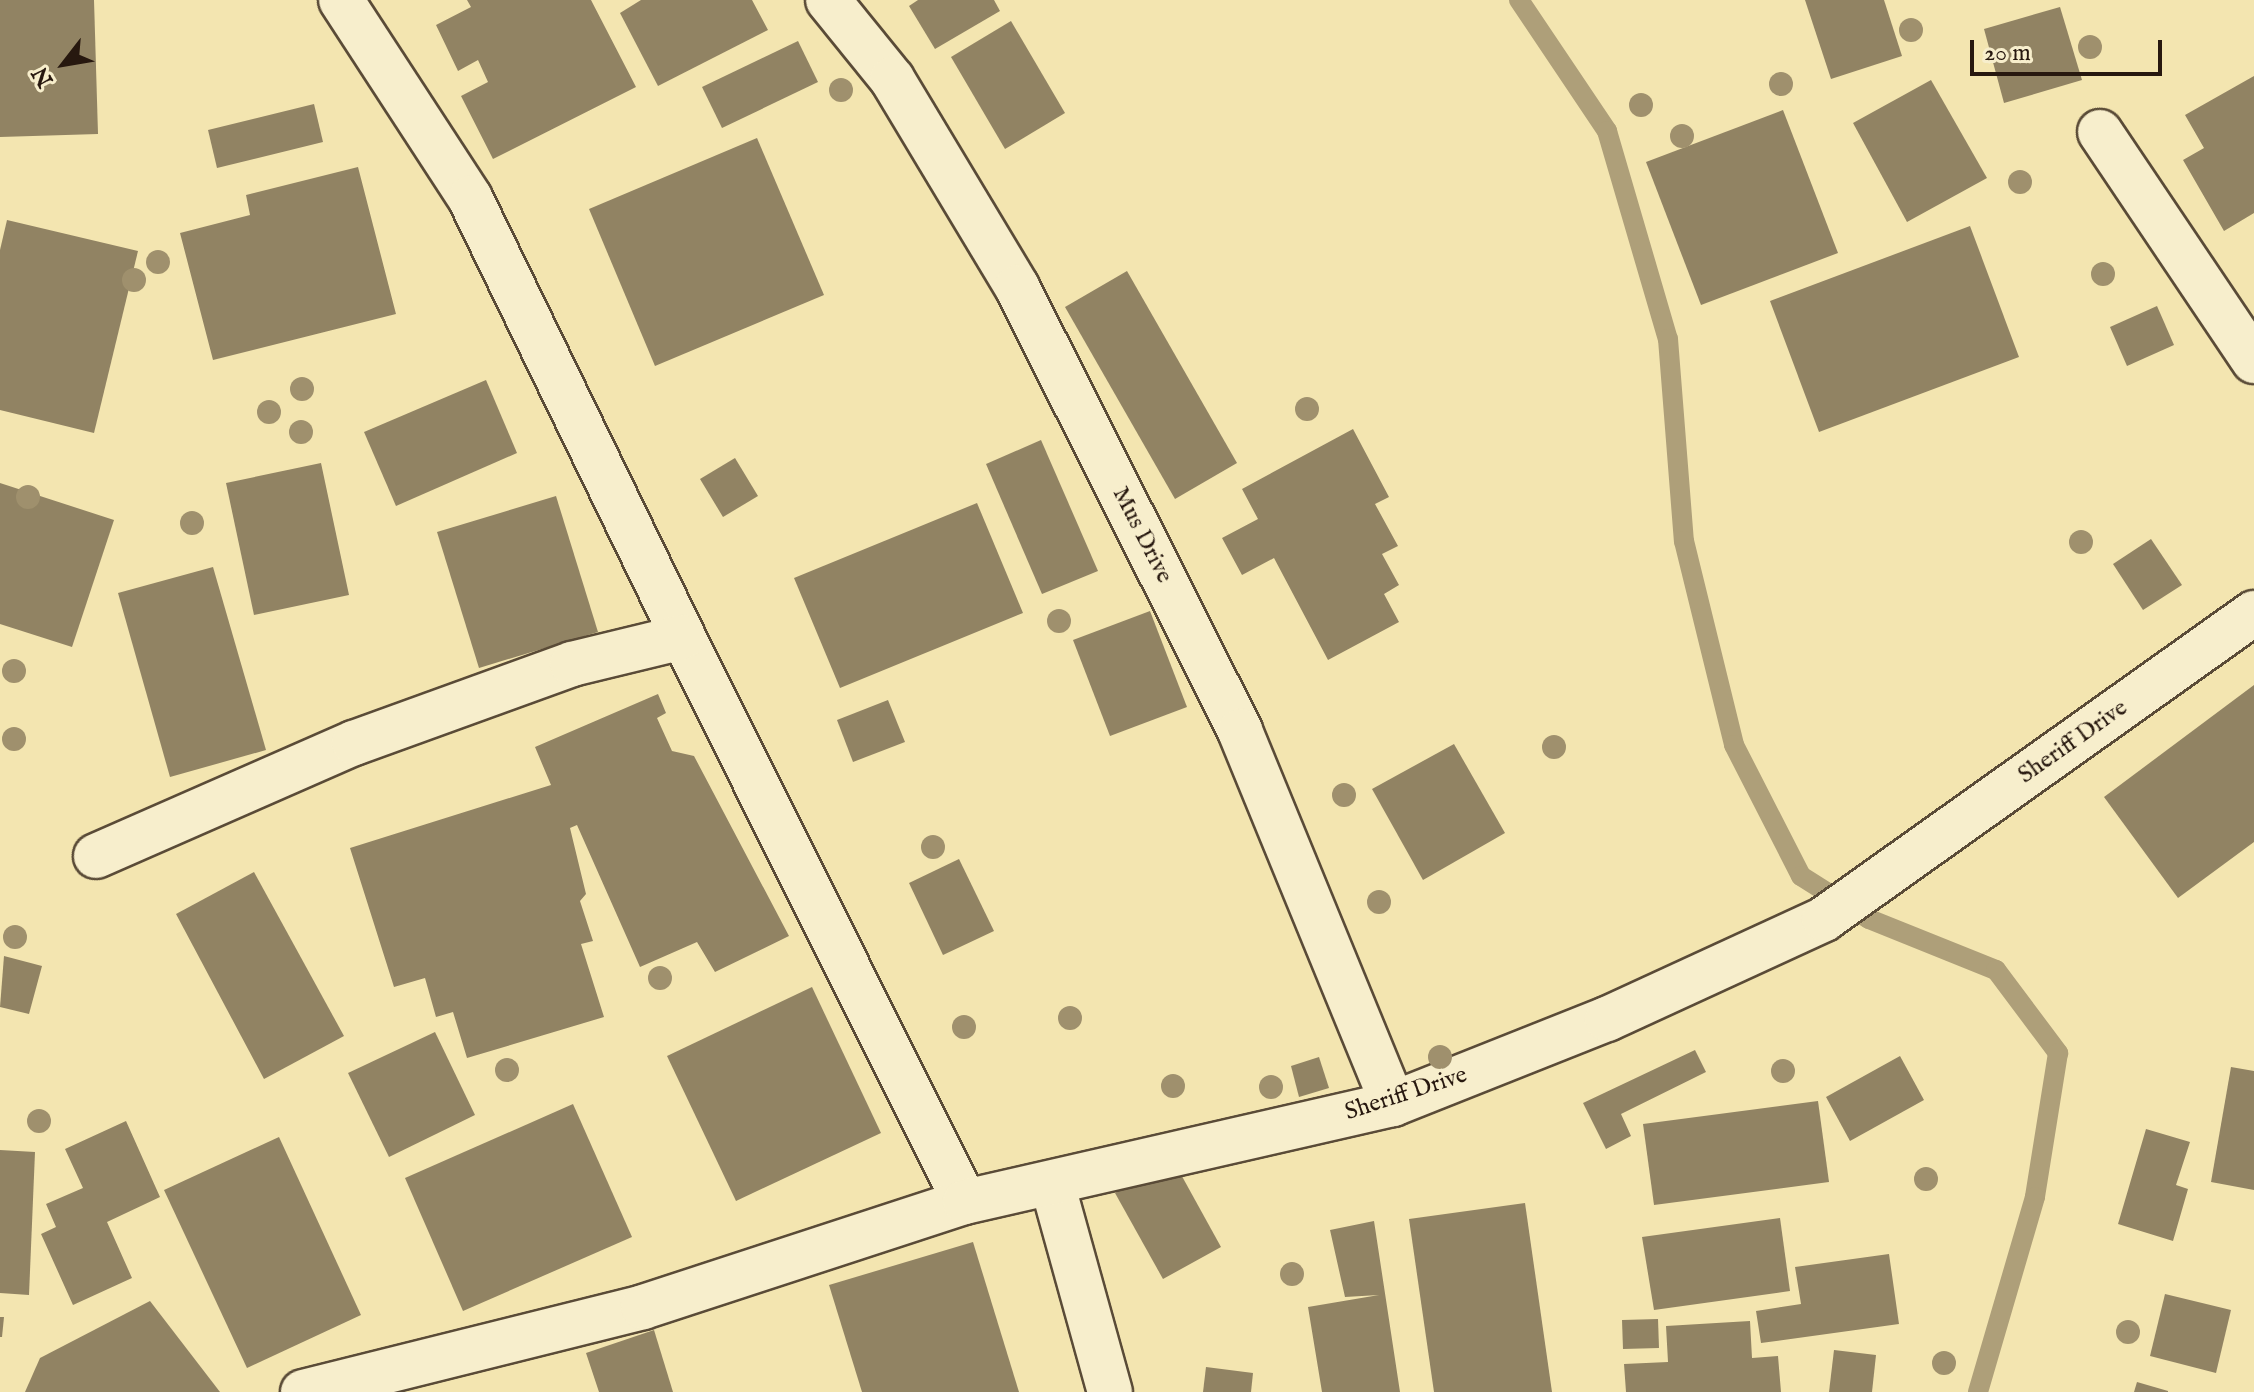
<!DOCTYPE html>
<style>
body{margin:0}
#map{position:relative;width:2254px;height:1392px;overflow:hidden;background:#f3e5b0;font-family:"IM FELL English",serif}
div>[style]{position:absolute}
.stream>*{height:20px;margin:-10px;padding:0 10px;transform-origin:10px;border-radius:10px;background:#ae9f79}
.building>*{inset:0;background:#918363}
.roads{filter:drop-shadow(2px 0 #5a4b37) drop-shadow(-2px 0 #5a4b37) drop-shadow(0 2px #5a4b37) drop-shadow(0 -2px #5a4b37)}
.minor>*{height:44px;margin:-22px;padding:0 22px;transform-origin:22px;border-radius:22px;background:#f7eecc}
.trees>*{width:24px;height:24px;margin:-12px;border-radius:50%;background:#9f906d}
span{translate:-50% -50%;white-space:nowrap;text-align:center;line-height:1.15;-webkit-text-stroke:6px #f7eecc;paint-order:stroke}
.street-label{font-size:24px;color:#27180f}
.north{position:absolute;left:24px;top:24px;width:80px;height:80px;-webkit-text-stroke:6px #f7eecc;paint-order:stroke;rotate:239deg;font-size:22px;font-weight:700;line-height:32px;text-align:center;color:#27180f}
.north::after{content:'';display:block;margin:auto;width:28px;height:36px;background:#27180f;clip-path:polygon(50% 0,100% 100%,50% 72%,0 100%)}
.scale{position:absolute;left:1970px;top:40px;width:192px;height:36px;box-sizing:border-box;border:4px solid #27180f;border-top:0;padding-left:10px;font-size:24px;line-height:28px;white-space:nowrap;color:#27180f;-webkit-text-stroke:6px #f7eecc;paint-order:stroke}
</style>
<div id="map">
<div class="stream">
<div style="left:1519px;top:0;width:158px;rotate:56.1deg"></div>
<div style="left:1607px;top:131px;width:217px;rotate:73.7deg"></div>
<div style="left:1668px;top:339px;width:203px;rotate:85.5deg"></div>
<div style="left:1684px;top:541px;width:210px;rotate:76.2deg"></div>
<div style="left:1734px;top:745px;width:147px;rotate:62.9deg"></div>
<div style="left:1801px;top:876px;width:80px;rotate:32.3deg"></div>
<div style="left:1869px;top:919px;width:137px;rotate:21.9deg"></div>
<div style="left:1996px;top:970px;width:104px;rotate:53.2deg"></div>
<div style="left:2058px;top:1053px;width:146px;rotate:99.1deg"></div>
<div style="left:2035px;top:1197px;width:203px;rotate:106.3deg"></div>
</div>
<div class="building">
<div style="clip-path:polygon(0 0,94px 0,98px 134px,0 137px)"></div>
<div style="clip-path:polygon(467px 0,591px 0,636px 87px,493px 159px,461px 96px,488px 82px,478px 60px,458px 71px,436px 25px,471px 7px)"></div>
<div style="clip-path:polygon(641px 0,752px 0,768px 30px,658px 86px,620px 13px)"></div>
<div style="clip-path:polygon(918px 0,994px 0,1000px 11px,935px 49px,909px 6px)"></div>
<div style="clip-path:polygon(1805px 0,1884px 0,1902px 56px,1831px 79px)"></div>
<div style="clip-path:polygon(2060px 7px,2082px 80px,2004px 103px,1984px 29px)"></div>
<div style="clip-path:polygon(1011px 21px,1065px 113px,1005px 149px,951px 57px)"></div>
<div style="clip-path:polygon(798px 41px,818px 82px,722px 128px,702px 87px)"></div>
<div style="clip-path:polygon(2254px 76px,2254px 213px,2224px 231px,2183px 160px,2204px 148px,2185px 115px)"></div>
<div style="clip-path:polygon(1931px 80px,1987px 178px,1907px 222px,1853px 123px)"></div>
<div style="clip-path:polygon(314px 104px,323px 142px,217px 168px,208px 130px)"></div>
<div style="clip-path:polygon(1783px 110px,1838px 253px,1701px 305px,1646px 162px)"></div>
<div style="clip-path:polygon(757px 138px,824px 295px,655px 366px,589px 209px)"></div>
<div style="clip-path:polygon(358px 167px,396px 314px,213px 360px,180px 233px,250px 215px,246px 195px)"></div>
<div style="clip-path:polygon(7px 220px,138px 251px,94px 433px,0 410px,0 250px)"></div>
<div style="clip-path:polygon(1970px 226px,2019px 357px,1819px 432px,1770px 301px)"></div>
<div style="clip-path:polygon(1127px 271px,1237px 463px,1175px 499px,1065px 307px)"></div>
<div style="clip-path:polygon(2157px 306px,2174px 345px,2127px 366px,2110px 327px)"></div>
<div style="clip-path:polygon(486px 380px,517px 453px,396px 506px,364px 432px)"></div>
<div style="clip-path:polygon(1353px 429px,1389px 497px,1375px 504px,1398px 546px,1382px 554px,1399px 585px,1384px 594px,1399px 622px,1328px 660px,1274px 558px,1242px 575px,1222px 538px,1258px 519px,1242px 489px)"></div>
<div style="clip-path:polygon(1041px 440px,1098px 571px,1042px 594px,986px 464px)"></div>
<div style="clip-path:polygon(735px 458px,758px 496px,723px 517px,700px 479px)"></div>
<div style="clip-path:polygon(321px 463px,349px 595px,254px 615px,226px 483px)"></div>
<div style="clip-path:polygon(0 483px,114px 520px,72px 647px,0 624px)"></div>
<div style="clip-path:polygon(556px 496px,598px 632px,479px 668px,437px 532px)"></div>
<div style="clip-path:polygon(977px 503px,1023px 613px,840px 688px,794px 578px)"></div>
<div style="clip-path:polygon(2151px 539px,2182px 585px,2143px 610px,2113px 564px)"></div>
<div style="clip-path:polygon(213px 567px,266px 750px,170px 777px,118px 593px)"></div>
<div style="clip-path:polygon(1150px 611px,1187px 707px,1110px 736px,1073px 640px)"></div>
<div style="clip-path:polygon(2254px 685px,2254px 842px,2178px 898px,2104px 797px)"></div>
<div style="clip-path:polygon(658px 694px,666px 713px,657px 718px,672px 751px,694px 756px,789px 936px,715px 972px,697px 942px,640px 967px,577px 825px,570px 828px,586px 894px,580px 901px,593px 941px,581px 944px,604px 1017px,467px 1058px,453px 1012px,436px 1017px,425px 978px,394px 987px,350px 848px,551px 785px,535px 747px)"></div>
<div style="clip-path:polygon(888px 700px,905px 742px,853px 762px,837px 720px)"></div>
<div style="clip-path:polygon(1454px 744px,1505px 833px,1423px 880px,1372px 789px)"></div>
<div style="clip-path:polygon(959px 859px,994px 931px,943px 955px,909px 883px)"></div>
<div style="clip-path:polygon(254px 872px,344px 1036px,264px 1079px,176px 914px)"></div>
<div style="clip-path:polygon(4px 956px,42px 966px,29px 1014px,0 1007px)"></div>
<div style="clip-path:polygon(812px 987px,881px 1133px,736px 1201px,667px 1056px)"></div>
<div style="clip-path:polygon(435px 1032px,475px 1115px,389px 1157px,348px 1073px)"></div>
<div style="clip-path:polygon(1695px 1050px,1706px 1072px,1621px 1114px,1631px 1136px,1606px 1149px,1583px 1103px)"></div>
<div style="clip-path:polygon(1900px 1056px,1924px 1100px,1850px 1141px,1826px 1097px)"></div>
<div style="clip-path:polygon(1319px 1057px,1329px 1088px,1299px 1097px,1291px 1066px)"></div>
<div style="clip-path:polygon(2231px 1067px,2254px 1071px,2254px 1190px,2211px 1182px)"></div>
<div style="clip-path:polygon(1818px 1101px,1829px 1182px,1654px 1205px,1643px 1124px)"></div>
<div style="clip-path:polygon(573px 1104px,632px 1237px,463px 1311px,405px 1178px)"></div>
<div style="clip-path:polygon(126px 1121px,160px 1197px,107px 1222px,132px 1278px,73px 1305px,41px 1234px,56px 1227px,46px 1204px,83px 1188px,65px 1149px)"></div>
<div style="clip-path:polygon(2146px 1129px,2190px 1142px,2176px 1185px,2188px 1189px,2173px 1241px,2118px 1224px)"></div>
<div style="clip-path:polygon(279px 1137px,361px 1315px,247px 1368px,164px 1190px)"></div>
<div style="clip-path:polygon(0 1150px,35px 1152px,29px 1295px,0 1293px)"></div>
<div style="clip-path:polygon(1173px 1160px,1221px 1247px,1163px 1279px,1115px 1193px)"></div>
<div style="clip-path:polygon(1525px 1203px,1552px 1392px,1434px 1392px,1409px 1219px)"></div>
<div style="clip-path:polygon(1780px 1218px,1790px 1291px,1654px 1310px,1642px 1237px)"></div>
<div style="clip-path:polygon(1374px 1221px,1400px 1392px,1322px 1392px,1308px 1307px,1379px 1295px,1345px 1297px,1330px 1230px)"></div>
<div style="clip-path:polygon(973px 1242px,1019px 1392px,862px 1392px,829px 1285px)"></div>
<div style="clip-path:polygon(1889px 1254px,1899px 1324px,1761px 1343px,1756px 1311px,1801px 1304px,1795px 1267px)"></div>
<div style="clip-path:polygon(2165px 1294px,2231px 1310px,2216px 1373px,2150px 1356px)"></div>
<div style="clip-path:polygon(150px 1301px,220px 1392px,25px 1392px,40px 1358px)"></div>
<div style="clip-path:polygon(0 1317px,4px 1317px,2px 1337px,0 1337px)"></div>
<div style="clip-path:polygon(1658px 1319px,1659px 1348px,1623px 1349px,1622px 1320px)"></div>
<div style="clip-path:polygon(1750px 1321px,1752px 1358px,1778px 1356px,1781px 1392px,1626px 1392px,1624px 1364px,1668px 1362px,1666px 1326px)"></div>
<div style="clip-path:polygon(654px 1330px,673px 1392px,599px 1392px,586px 1353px)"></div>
<div style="clip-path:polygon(1834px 1350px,1876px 1355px,1872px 1392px,1829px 1392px)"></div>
<div style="clip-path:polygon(1206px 1367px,1253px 1373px,1251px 1392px,1203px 1392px)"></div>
<div style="clip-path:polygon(2137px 1382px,2168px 1391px,2168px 1392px,2134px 1392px)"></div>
</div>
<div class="roads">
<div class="minor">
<div style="left:341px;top:0;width:236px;rotate:56.9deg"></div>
<div style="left:470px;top:198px;width:488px;rotate:64.1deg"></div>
<div style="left:683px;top:637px;width:631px;rotate:63.48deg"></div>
<div style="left:828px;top:0;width:102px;rotate:51deg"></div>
<div style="left:892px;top:79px;width:243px;rotate:59deg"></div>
<div style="left:1017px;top:287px;width:497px;rotate:63.3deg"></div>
<div style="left:1240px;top:731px;width:403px;rotate:67.7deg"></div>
<div style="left:2100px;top:132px;width:276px;rotate:56.1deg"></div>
<div style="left:96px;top:856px;width:282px;rotate:-23.7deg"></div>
<div style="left:354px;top:743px;width:232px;rotate:-19.9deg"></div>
<div style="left:572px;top:664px;width:114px;rotate:-13.7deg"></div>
<div style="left:1052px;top:1183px;width:217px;rotate:74.5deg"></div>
<div style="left:303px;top:1392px;width:350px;rotate:-14deg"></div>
<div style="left:643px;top:1307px;width:339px;rotate:-18.1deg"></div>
<div style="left:965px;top:1202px;width:439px;rotate:-12.9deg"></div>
<div style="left:1393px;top:1104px;width:230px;rotate:-21.7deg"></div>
<div style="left:1607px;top:1019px;width:239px;rotate:-24.7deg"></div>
<div style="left:1824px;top:919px;width:528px;rotate:-35.44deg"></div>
</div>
</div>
<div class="trees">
<div style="left:1911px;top:30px"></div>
<div style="left:2090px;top:47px"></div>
<div style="left:1781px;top:84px"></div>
<div style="left:841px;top:90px"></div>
<div style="left:1641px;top:105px"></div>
<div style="left:1682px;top:136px"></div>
<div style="left:2020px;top:182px"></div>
<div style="left:158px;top:262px"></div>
<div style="left:2103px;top:274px"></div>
<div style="left:134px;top:280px"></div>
<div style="left:302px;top:389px"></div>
<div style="left:1307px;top:409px"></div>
<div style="left:269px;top:412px"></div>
<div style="left:301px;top:432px"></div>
<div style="left:28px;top:497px"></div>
<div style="left:192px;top:523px"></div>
<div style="left:2081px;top:542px"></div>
<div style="left:1059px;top:621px"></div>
<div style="left:14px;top:671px"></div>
<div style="left:14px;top:739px"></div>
<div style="left:1554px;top:747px"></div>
<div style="left:1344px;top:795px"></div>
<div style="left:933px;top:847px"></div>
<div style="left:1379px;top:902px"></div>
<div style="left:15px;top:937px"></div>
<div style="left:660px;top:978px"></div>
<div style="left:1070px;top:1018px"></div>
<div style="left:964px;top:1027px"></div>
<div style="left:1440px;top:1057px"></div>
<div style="left:507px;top:1070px"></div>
<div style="left:1783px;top:1071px"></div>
<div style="left:1173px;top:1086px"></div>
<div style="left:1271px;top:1087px"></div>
<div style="left:39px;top:1121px"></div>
<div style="left:1926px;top:1179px"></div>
<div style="left:1292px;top:1274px"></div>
<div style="left:2128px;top:1332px"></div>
<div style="left:1944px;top:1363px"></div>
</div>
<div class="street-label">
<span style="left:1142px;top:535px;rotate:63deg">Mus Drive</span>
<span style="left:2073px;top:742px;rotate:-35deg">Sheriff Drive</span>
<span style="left:1406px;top:1094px;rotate:-18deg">Sheriff Drive</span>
</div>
<div class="north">N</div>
<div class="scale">20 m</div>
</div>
